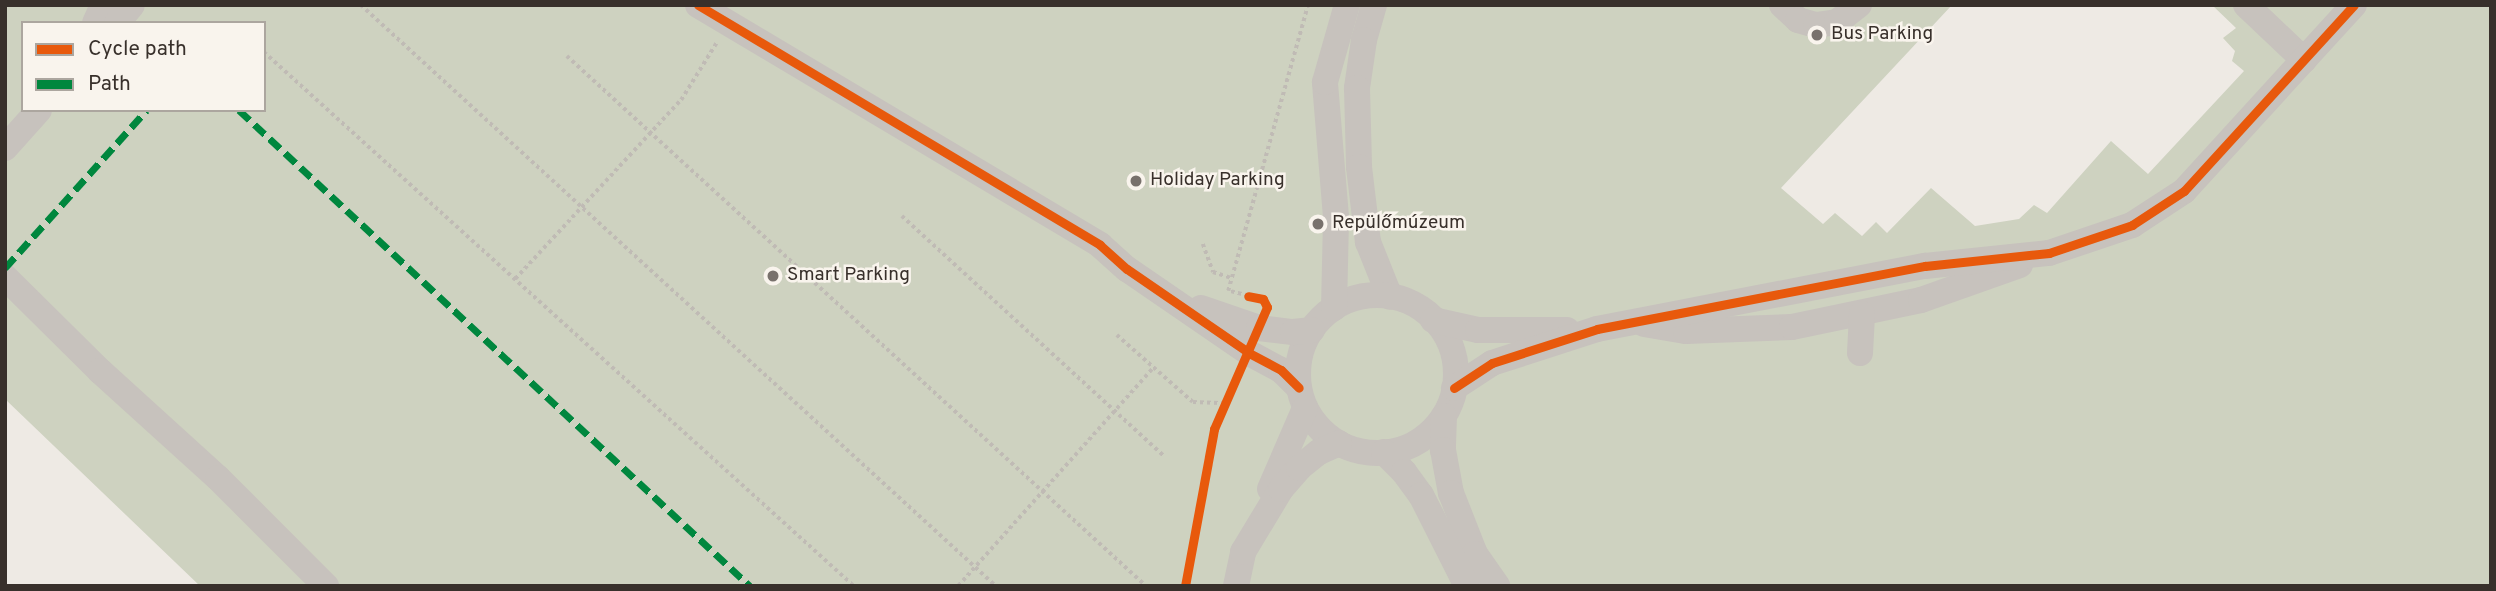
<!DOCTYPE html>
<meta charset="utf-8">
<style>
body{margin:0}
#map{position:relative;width:2496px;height:591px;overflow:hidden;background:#eeeae4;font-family:Overpass,sans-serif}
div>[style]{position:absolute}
.green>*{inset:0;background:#ced2c0}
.path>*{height:3.5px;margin-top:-1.75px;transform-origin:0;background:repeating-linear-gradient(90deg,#c0bbb5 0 3.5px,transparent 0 7px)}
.minor>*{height:26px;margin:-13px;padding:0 13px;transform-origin:13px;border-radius:13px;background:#c7c2bd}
.minor>.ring{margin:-13px;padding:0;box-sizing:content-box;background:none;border:26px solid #c7c2bd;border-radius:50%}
.quiet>*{height:7px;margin-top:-3.5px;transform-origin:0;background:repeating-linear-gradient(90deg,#00873e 0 14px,transparent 0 21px)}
.cycleway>*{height:9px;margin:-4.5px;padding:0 4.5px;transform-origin:4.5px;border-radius:4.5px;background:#e8590c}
.dots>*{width:19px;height:19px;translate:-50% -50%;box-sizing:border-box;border:4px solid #f9f4ed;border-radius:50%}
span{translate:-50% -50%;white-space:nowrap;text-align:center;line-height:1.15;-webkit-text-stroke:5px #f9f4ed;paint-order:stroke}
.poi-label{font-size:19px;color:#38302b}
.left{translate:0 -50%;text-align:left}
.frame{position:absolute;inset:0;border:7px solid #38302b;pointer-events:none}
.legend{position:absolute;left:21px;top:21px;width:245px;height:91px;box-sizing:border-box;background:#f9f4ed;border:2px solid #aca69f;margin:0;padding:9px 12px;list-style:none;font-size:21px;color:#38302b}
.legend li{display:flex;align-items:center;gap:14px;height:35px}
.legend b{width:35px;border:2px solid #aca69f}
</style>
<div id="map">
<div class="green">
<div style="clip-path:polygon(evenodd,5px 5px,1952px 5px,1781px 188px,1823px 224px,1835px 213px,1862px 236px,1876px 222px,1887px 233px,1931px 188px,1975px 226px,2019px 219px,2034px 205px,2047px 213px,2111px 141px,2148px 174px,2244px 71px,2232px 61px,2235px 51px,2223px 38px,2236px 28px,2212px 5px,2491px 5px,2491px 586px,200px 586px,5px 399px,5px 5px,23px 23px,264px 23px,264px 110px,23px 110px,23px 23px)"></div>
</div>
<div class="path">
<div style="left:361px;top:5px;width:861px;rotate:42.46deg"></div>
<div style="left:264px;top:52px;width:796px;rotate:42.15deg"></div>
<div style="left:567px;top:56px;width:784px;rotate:42.47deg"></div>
<div style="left:902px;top:216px;width:354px;rotate:42.5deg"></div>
<div style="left:1203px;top:244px;width:30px;rotate:70deg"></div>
<div style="left:1213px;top:272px;width:19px;rotate:18deg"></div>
<div style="left:515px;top:279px;width:244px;rotate:-47.2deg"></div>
<div style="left:681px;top:100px;width:68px;rotate:-58.2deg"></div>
<div style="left:1248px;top:296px;width:21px;rotate:-166deg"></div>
<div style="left:1228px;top:291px;width:297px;rotate:-74.4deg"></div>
<div style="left:1117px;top:335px;width:101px;rotate:41.4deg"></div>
<div style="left:1193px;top:402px;width:33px;rotate:2deg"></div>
<div style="left:958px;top:586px;width:294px;rotate:-48.2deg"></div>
</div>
<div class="minor">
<div style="left:698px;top:5px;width:468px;rotate:30.8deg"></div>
<div style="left:1100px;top:245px;width:36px;rotate:42deg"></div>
<div style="left:1127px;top:269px;width:148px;rotate:34.5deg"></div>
<div style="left:1249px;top:353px;width:36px;rotate:28deg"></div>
<div style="left:1281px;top:370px;width:25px;rotate:45deg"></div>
<div style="left:1374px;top:5px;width:36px;rotate:106deg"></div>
<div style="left:1364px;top:40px;width:49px;rotate:98.3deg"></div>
<div style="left:1357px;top:88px;width:79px;rotate:88.5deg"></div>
<div style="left:1359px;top:167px;width:76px;rotate:83.2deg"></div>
<div style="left:1368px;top:242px;width:59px;rotate:68.2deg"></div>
<div style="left:1782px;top:5px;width:22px;rotate:43deg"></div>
<div style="left:1798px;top:20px;width:19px;rotate:16deg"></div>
<div style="left:1816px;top:25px;width:21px;rotate:-8deg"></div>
<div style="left:1837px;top:22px;width:28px;rotate:-38deg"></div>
<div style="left:2246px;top:5px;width:80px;rotate:43.5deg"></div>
<div style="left:95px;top:23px;width:20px;rotate:-66deg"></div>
<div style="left:117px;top:23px;width:23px;rotate:-50deg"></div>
<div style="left:5px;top:148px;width:51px;rotate:-48.2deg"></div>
<div style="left:5px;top:277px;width:134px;rotate:44.7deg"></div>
<div style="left:100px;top:371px;width:159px;rotate:42.2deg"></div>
<div style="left:218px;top:478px;width:153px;rotate:45deg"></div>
<div class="ring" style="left:1298px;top:295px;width:132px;height:132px"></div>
<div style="left:1201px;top:308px;width:61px;rotate:19deg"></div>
<div style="left:1259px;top:328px;width:34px;rotate:7deg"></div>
<div style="left:1293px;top:332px;width:19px;rotate:-6deg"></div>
<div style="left:1334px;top:308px;width:91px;rotate:-88.7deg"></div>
<div style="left:1336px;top:217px;width:135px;rotate:-94.7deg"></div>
<div style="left:1325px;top:82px;width:80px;rotate:-74.1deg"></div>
<div style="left:1433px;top:320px;width:46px;rotate:12.5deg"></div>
<div style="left:1478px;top:330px;width:89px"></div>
<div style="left:1644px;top:324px;width:43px;rotate:9.5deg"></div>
<div style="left:1686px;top:331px;width:106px;rotate:-2.2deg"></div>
<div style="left:1792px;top:327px;width:132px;rotate:-11.8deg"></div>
<div style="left:1921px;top:300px;width:105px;rotate:-19.5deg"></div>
<div style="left:1860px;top:353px;width:39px;rotate:-87deg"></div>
<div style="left:1454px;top:388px;width:45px;rotate:-33.3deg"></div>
<div style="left:1492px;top:363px;width:110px;rotate:-17.9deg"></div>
<div style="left:1597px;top:329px;width:334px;rotate:-10.9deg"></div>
<div style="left:1925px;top:266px;width:125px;rotate:-6deg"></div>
<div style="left:2049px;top:253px;width:88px;rotate:-18.6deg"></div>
<div style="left:2132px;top:225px;width:62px;rotate:-33.2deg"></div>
<div style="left:2184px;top:191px;width:252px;rotate:-47.6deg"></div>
<div style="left:1444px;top:416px;width:34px;rotate:92deg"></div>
<div style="left:1443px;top:450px;width:44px;rotate:79.5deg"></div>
<div style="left:1451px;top:493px;width:66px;rotate:68.5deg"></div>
<div style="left:1475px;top:554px;width:39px;rotate:55deg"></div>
<div style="left:1384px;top:452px;width:28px;rotate:45deg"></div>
<div style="left:1404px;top:472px;width:29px;rotate:54deg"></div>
<div style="left:1421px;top:495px;width:102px;rotate:63.2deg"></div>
<div style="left:1270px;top:489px;width:88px;rotate:-66.6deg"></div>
<div style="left:1236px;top:586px;width:35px;rotate:-78deg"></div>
<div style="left:1243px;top:552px;width:74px;rotate:-58.9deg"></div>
<div style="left:1281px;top:489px;width:28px;rotate:-49deg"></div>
<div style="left:1299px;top:468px;width:26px;rotate:-39deg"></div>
<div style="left:1319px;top:452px;width:22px;rotate:-24deg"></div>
</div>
<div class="quiet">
<div style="left:239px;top:110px;width:698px;rotate:42.97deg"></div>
<div style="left:5px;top:268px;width:212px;rotate:-48.1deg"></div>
</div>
<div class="cycleway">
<div style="left:698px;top:5px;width:468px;rotate:30.8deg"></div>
<div style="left:1100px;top:245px;width:36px;rotate:42deg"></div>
<div style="left:1127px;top:269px;width:148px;rotate:34.5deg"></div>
<div style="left:1249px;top:353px;width:36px;rotate:28deg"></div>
<div style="left:1281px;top:370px;width:25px;rotate:45deg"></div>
<div style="left:1454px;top:388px;width:45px;rotate:-33.3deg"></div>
<div style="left:1492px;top:363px;width:110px;rotate:-17.9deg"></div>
<div style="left:1597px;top:329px;width:334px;rotate:-10.9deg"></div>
<div style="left:1925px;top:266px;width:125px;rotate:-6deg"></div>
<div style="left:2049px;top:253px;width:88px;rotate:-18.6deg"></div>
<div style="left:2132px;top:225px;width:62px;rotate:-33.2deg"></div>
<div style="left:2184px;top:191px;width:252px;rotate:-47.6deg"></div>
<div style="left:1185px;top:586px;width:160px;rotate:-79.5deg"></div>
<div style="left:1214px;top:429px;width:133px;rotate:-66.5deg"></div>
<div style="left:1267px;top:307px;width:9px;rotate:-117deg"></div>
<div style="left:1263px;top:299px;width:15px;rotate:-169deg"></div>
</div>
<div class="dots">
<div style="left:1817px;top:35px;background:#78716c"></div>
<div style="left:1136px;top:181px;background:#78716c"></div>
<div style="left:1318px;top:224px;background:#78716c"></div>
<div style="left:773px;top:276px;background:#78716c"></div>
</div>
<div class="poi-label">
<span class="left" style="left:1831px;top:35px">Bus Parking</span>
<span class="left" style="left:1150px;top:181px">Holiday Parking</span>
<span class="left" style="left:1332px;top:224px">Repülőmúzeum</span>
<span class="left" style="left:787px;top:276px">Smart Parking</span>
</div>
<div class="frame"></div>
<ul class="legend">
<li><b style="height:9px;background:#e8590c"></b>Cycle path</li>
<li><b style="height:9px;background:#00873e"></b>Path</li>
</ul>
</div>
